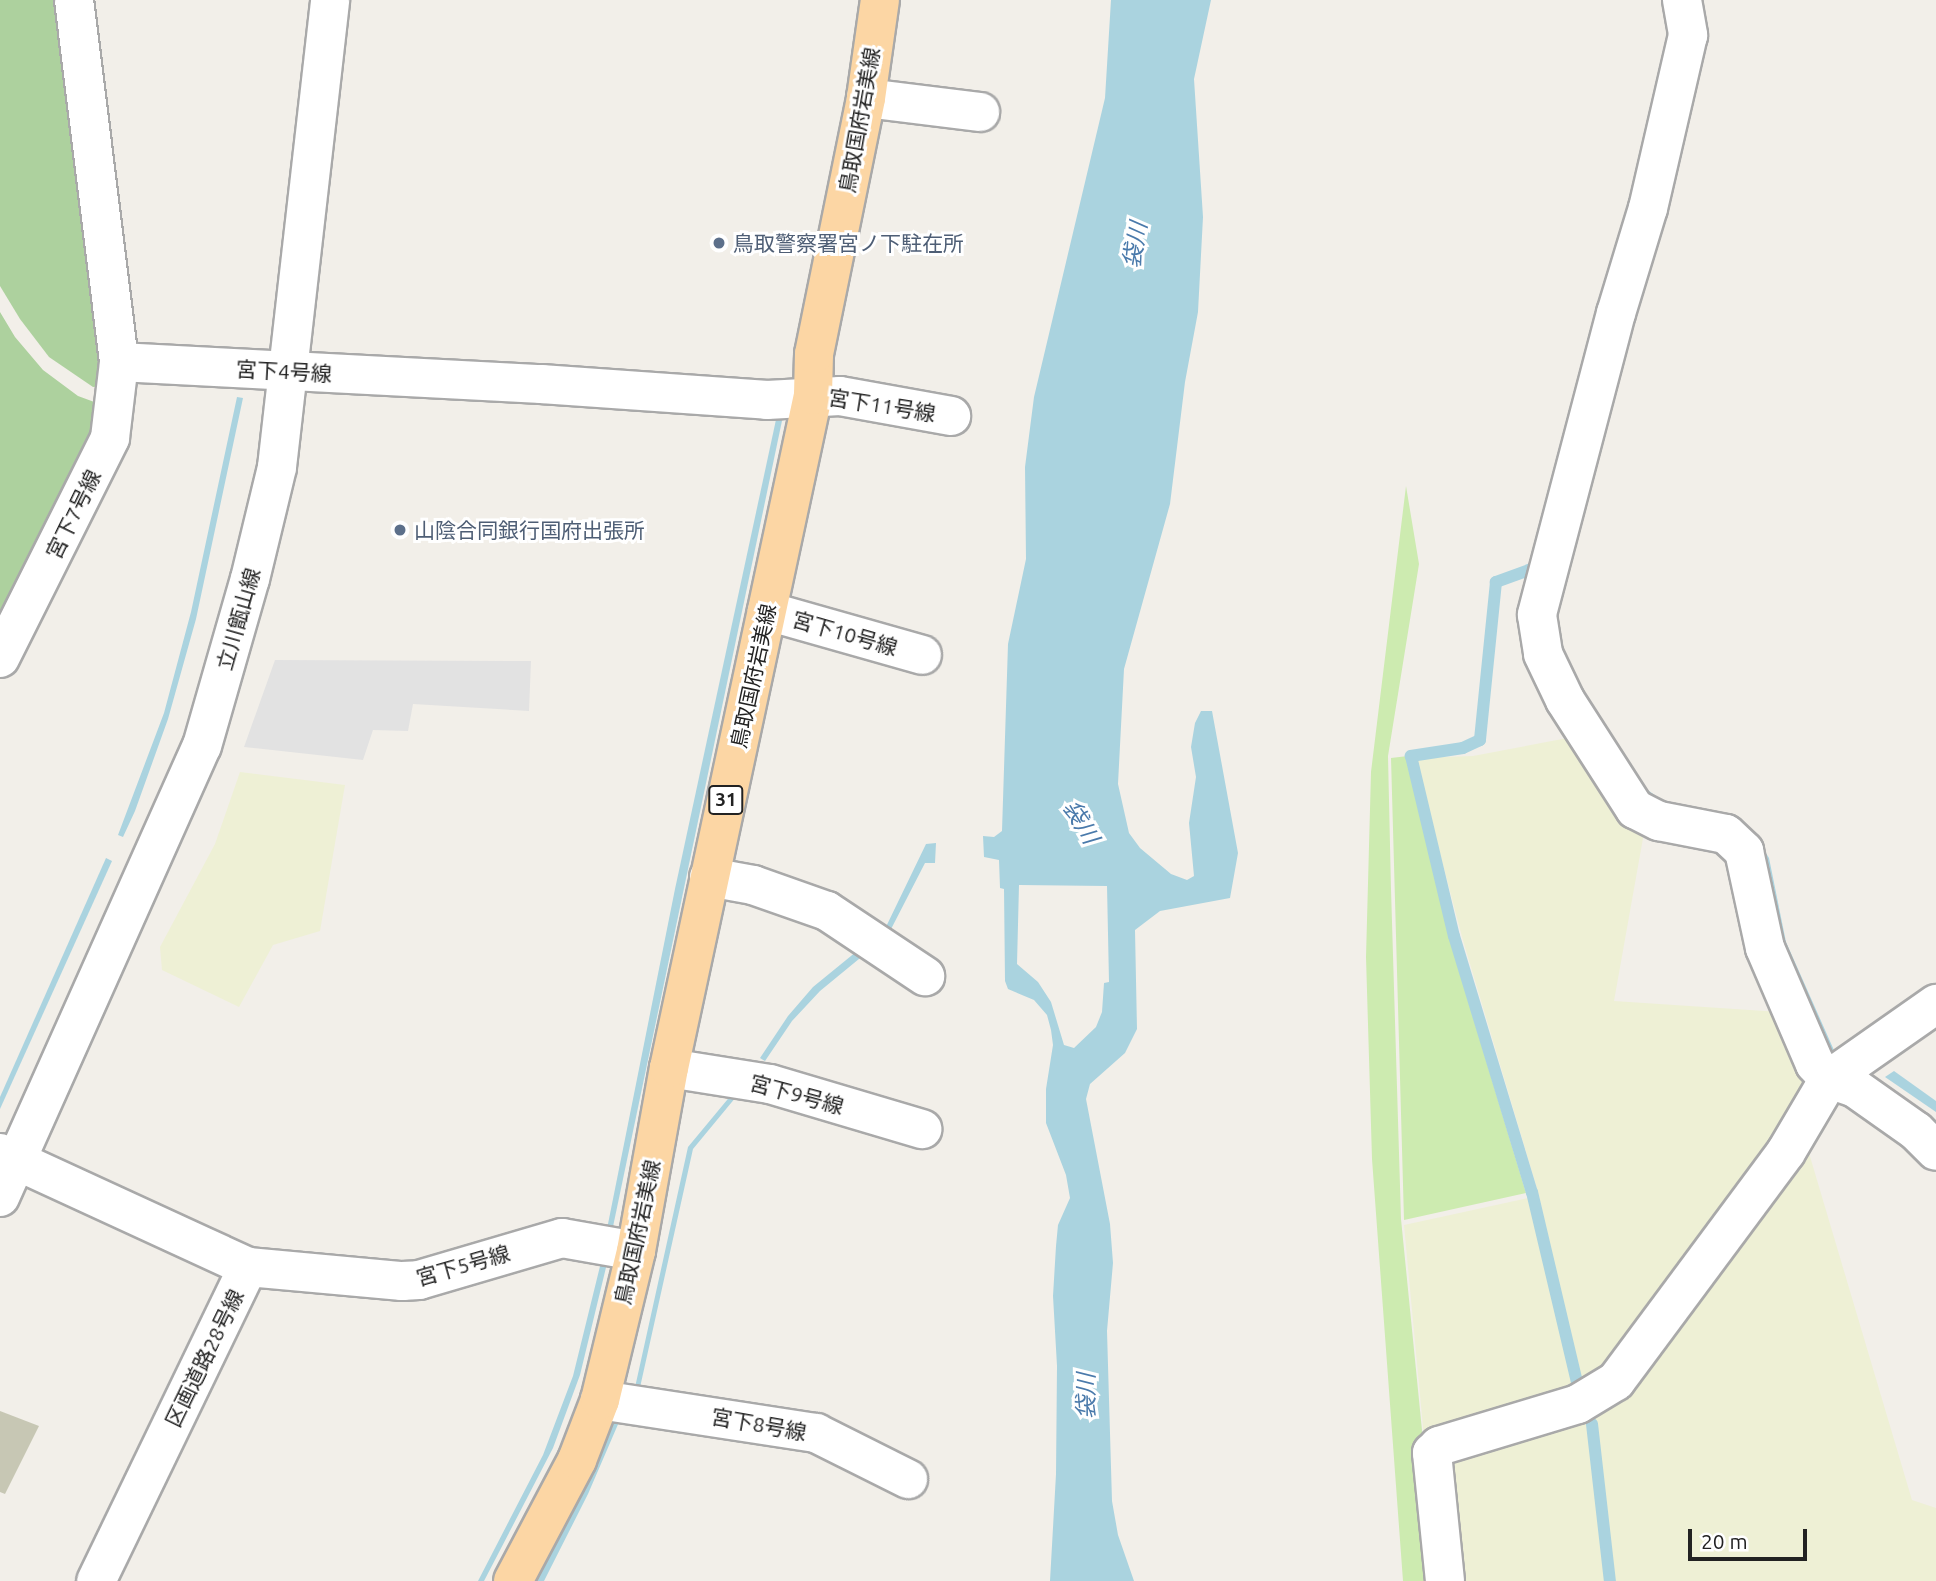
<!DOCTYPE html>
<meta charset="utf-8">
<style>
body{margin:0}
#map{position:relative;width:1936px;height:1581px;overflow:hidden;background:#f2efe9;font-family:Ubuntu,"Noto Sans JP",sans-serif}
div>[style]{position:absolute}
.construction>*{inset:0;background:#c7c7b4}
.farmland>*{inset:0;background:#eef0d5}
.grass>*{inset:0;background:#cdebb0}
.forest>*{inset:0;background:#add19e}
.parking>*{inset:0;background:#e2e2e2}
.water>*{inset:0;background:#aad3df}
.stream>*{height:12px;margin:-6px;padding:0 6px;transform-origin:6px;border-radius:6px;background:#aad3df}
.roads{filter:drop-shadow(2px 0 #a9a9a9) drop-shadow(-2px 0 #a9a9a9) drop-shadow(0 2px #a9a9a9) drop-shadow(0 -2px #a9a9a9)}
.minor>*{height:38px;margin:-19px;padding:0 19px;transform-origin:19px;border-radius:19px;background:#fff}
.tertiary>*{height:38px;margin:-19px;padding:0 19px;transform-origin:19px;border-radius:19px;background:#fff}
.primary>*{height:38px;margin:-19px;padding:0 19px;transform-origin:19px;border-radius:19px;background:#fcd6a4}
.dots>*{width:19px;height:19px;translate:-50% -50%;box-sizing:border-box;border:4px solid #fff;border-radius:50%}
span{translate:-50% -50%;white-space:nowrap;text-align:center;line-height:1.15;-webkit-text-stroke:6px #fff;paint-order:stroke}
.shield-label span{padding:2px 5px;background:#fff;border:2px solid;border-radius:5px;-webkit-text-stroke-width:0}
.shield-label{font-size:19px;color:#222;font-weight:700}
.street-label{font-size:21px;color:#222}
.service-label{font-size:21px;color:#4e5e75}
.left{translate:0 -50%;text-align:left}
.water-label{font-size:23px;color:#4a7aab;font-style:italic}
.scale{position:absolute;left:1688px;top:1529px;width:119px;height:32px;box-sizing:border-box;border:4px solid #222;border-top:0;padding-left:9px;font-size:21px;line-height:24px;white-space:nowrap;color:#222;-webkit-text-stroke:5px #fff;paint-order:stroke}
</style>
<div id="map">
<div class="construction">
<div style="clip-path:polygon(0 1411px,39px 1426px,5px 1494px,0 1492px)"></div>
</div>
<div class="farmland">
<div style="clip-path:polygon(1578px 736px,1645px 827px,1614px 1001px,1781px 1012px,1808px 1070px,1799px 1107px,1616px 1363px,1583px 1391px,1538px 1192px,1462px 937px,1415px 758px,1473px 756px)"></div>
<div style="clip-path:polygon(240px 772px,345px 785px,320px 931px,273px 945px,239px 1007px,162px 970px,160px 947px,215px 844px)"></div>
<div style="clip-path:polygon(1806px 1143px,1912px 1500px,1936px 1508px,1936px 1581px,1452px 1581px,1441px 1454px,1586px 1413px)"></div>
<div style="clip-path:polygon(1528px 1198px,1578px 1394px,1425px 1448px,1404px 1225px)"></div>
</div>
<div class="grass">
<div style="clip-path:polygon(1406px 486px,1419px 564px,1388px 756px,1391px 889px,1401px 1219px,1437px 1581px,1403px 1581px,1372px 1159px,1366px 957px,1371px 772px)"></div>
<div style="clip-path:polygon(1408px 756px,1451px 944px,1526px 1193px,1404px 1220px,1391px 758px)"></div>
</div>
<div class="forest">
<div style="clip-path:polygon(0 0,53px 0,104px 386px,93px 387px,49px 357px,20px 319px,0 286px)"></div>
<div style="clip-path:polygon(0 312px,15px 337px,43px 370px,78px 396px,97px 403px,101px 409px,82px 460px,0 639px)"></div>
</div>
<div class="parking">
<div style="clip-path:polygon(275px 660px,531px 661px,529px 711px,413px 704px,408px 731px,373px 730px,363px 760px,244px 747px)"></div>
</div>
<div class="water">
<div style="clip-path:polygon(evenodd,1111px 0,1211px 0,1194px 79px,1203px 217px,1198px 312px,1185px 382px,1170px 504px,1124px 669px,1118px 784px,1129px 833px,1140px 848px,1171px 874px,1187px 880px,1194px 876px,1189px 823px,1196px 777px,1191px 747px,1195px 723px,1201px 711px,1212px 711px,1238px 853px,1230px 898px,1160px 911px,1135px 930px,1137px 1029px,1125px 1053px,1090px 1084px,1086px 1099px,1110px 1224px,1113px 1263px,1107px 1331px,1112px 1501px,1118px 1535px,1134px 1581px,1050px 1581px,1056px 1474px,1057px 1366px,1053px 1296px,1056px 1246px,1058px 1225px,1070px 1198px,1066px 1175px,1046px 1123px,1046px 1089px,1053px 1045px,1051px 1030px,1047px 1015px,1034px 1000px,1008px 989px,1005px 981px,1004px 889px,1000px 888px,999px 860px,984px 857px,983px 836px,994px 837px,1002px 831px,1008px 644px,1026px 559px,1025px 467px,1034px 397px,1105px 98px,1111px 0,1019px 885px,1107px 886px,1109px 982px,1104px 983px,1102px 1012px,1096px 1027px,1074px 1048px,1064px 1045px,1051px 1002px,1038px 982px,1017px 964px,1019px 885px)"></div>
<div style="clip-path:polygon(237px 397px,243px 398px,196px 619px,168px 719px,135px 811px,123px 837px,118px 835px,164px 713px,191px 612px)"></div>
<div style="clip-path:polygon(777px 415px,783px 416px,610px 1241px,605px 1239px,675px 889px)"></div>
<div style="clip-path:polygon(1642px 786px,1666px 803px,1741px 820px,1756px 837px,1769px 858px,1786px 942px,1837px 1057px,1829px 1062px,1777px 944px,1762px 867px,1657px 808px)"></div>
<div style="clip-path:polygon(936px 843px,935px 863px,925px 863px,888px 935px,883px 933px,926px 844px)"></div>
<div style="clip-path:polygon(106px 858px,112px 861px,0 1109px,0 1097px)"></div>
<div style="clip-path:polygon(862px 947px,865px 954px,820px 991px,792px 1021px,765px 1061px,760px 1058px,788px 1016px,813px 987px)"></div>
<div style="clip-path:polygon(1894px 1071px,1936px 1101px,1936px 1112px,1885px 1077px)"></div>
<div style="clip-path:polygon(732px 1094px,736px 1097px,693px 1149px,639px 1392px,634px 1392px,688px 1147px)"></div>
<div style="clip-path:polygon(604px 1250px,610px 1251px,580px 1375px,553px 1448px,484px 1581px,478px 1581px,543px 1455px,573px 1376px)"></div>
<div style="clip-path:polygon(614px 1420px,619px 1422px,588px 1494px,544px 1581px,536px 1581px,582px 1492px)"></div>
</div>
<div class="stream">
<div style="left:1537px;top:567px;width:44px;rotate:159.9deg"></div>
<div style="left:1496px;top:582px;width:159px;rotate:95.8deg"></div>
<div style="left:1480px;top:740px;width:19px;rotate:155deg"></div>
<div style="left:1463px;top:748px;width:53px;rotate:171.3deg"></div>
<div style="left:1411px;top:756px;width:185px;rotate:76.6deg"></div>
<div style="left:1454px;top:936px;width:268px;rotate:73.1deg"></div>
<div style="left:1532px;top:1192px;width:199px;rotate:76.7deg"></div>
<div style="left:1592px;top:1424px;width:158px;rotate:83.5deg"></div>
</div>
<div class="roads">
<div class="minor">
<div style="left:74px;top:0;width:365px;rotate:82.9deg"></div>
<div style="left:119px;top:362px;width:423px;rotate:3deg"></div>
<div style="left:541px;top:384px;width:227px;rotate:4deg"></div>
<div style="left:767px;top:400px;width:73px;rotate:-3.1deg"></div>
<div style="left:840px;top:396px;width:113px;rotate:10.2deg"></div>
<div style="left:1682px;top:0;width:36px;rotate:80deg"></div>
<div style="left:1688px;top:35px;width:178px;rotate:103deg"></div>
<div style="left:1648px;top:208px;width:110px;rotate:106.9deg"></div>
<div style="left:1616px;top:313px;width:312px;rotate:104.7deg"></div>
<div style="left:1537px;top:615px;width:39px;rotate:81deg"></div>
<div style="left:1543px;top:654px;width:51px;rotate:64.4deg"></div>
<div style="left:1565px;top:700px;width:130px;rotate:57.3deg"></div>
<div style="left:1635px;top:809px;width:27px;rotate:27deg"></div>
<div style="left:1659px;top:821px;width:68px;rotate:11deg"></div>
<div style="left:1726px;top:834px;width:25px;rotate:43deg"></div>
<div style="left:1744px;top:851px;width:99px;rotate:77.8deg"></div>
<div style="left:1765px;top:948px;width:126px;rotate:66.7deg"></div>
<div style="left:1815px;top:1064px;width:21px;rotate:47deg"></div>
<div style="left:1829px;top:1079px;width:28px;rotate:19deg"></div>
<div style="left:1855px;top:1088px;width:75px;rotate:35.2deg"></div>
<div style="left:1916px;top:1131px;width:28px;rotate:45deg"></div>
<div style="left:866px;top:98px;width:115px;rotate:7deg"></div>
<div style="left:767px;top:611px;width:161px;rotate:15.8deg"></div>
<div style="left:0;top:658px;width:246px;rotate:-63.4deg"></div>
<div style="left:110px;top:438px;width:77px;rotate:-83.2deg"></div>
<div style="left:709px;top:877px;width:45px;rotate:10.3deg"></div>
<div style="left:753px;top:885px;width:78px;rotate:19.4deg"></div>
<div style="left:827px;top:911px;width:118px;rotate:33.6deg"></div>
<div style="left:669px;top:1068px;width:102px;rotate:9deg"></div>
<div style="left:770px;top:1084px;width:159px;rotate:16.5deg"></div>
<div style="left:0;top:1153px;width:273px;rotate:24.7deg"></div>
<div style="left:248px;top:1267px;width:349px;rotate:115.8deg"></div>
<div style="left:248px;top:1267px;width:155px;rotate:5.2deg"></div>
<div style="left:402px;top:1281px;width:17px;rotate:-3deg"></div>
<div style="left:419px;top:1280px;width:149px;rotate:-16.4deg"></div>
<div style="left:562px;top:1238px;width:75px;rotate:10deg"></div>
<div style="left:600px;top:1400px;width:219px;rotate:8.7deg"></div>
<div style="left:816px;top:1433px;width:103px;rotate:26.6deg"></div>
<div style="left:1445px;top:1581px;width:129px;rotate:-95.8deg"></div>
<div style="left:1432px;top:1453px;width:10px;rotate:-45deg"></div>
<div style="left:1439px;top:1446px;width:145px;rotate:-16.8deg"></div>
<div style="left:1578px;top:1404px;width:44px;rotate:-31.2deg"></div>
<div style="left:1616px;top:1381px;width:285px;rotate:-53.4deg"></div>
<div style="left:1786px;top:1152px;width:85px;rotate:-59.5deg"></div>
<div style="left:1829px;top:1079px;width:131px;rotate:-35deg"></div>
</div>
<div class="tertiary">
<div style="left:0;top:1197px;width:494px;rotate:-65.9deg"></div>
<div style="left:202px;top:746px;width:174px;rotate:-74deg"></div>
<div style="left:250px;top:579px;width:115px;rotate:-76.4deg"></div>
<div style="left:277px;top:467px;width:470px;rotate:-83.5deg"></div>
</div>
<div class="primary">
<div style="left:513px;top:1581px;width:137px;rotate:-62.1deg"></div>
<div style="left:577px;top:1460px;width:64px;rotate:-69deg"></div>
<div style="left:600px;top:1400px;width:153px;rotate:-76.4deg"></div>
<div style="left:636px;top:1251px;width:186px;rotate:-79.8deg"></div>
<div style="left:669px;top:1068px;width:688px;rotate:-77.92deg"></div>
<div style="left:813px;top:395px;width:41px;rotate:-88.6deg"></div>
<div style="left:814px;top:354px;width:261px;rotate:-78.5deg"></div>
<div style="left:866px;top:98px;width:99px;rotate:-81.9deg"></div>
</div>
</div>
<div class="dots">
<div style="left:719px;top:243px;background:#5c6f8a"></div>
<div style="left:400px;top:530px;background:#5c6f8a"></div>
</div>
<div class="shield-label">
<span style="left:726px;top:800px">31</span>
</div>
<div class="street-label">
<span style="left:859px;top:120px;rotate:-80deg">鳥取国府岩美線</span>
<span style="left:284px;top:371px;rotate:3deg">宮下4号線</span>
<span style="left:882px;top:405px;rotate:9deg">宮下11号線</span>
<span style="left:73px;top:514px;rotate:-64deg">宮下7号線</span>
<span style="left:238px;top:619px;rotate:-74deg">立川甑山線</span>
<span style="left:845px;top:633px;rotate:16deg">宮下10号線</span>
<span style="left:753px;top:676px;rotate:-78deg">鳥取国府岩美線</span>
<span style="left:797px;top:1094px;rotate:15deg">宮下9号線</span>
<span style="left:637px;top:1232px;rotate:-78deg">鳥取国府岩美線</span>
<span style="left:463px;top:1265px;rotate:-16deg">宮下5号線</span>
<span style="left:204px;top:1358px;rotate:-64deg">区画道路28号線</span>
<span style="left:759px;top:1424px;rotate:10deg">宮下8号線</span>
</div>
<div class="service-label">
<span class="left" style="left:733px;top:243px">鳥取警察署宮ノ下駐在所</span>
<span class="left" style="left:414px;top:530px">山陰合同銀行国府出張所</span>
</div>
<div class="water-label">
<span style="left:1135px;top:245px;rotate:-80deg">袋川</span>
<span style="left:1081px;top:822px;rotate:59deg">袋川</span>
<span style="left:1086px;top:1396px;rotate:-90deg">袋川</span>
</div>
<div class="scale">20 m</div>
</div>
